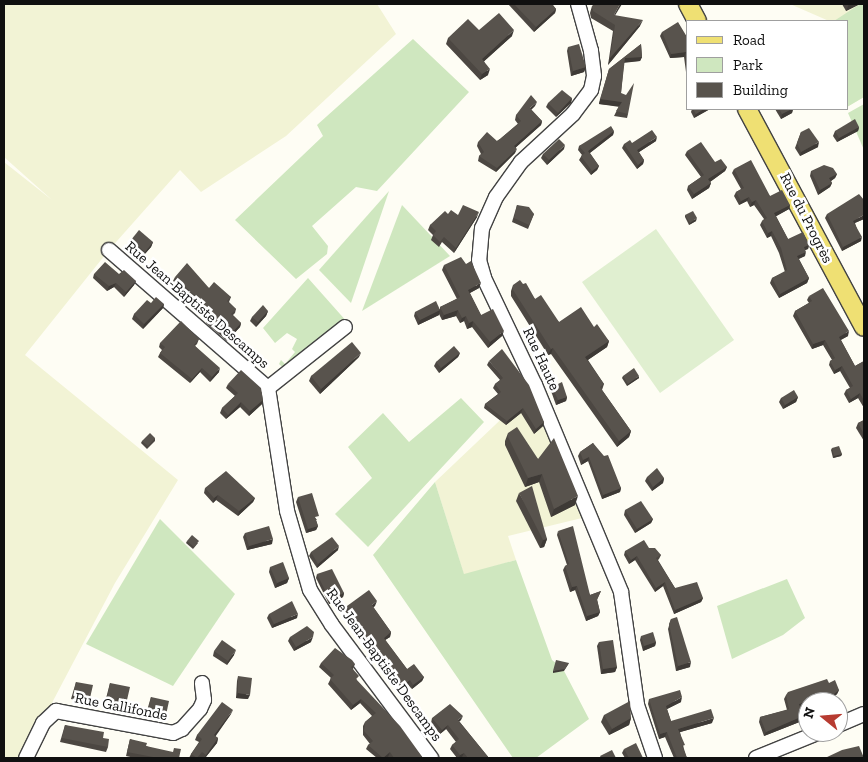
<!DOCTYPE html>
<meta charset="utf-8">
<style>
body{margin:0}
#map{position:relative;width:868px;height:762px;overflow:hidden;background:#fefdf4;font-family:"Zilla Slab",serif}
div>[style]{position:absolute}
.farmland>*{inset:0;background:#f2f3d5}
.green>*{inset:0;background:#cfe7bf}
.pitch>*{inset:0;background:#e0efd0}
.roads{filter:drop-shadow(1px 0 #434343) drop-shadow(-1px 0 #434343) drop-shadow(0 1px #434343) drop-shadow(0 -1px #434343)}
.minor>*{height:14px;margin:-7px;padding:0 7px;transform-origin:7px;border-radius:7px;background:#fff}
.major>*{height:18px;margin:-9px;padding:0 9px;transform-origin:9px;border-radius:9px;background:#efe073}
.wall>*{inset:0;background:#4c4742}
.shaded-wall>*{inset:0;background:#3e3a36}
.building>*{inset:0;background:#58534d}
span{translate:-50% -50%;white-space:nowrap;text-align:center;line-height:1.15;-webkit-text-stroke:5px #fff;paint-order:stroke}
.street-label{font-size:15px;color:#101010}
.frame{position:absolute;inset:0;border:5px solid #101010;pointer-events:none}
.legend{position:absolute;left:686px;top:20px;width:162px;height:90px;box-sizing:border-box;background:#fff;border:1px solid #9f9f9f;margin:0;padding:6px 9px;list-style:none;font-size:15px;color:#101010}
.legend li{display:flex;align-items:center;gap:10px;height:25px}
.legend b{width:25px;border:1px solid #9f9f9f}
.north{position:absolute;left:798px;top:692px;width:50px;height:50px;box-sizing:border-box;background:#fff;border:1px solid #9f9f9f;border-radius:50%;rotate:287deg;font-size:14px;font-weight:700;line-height:20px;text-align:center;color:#101010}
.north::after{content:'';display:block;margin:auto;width:18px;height:22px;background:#b73b31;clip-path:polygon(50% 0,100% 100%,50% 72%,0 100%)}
</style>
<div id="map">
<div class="farmland">
<div style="clip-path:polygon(4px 4px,377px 4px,396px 34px,286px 136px,201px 192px,180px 170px,109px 250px,25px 355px,178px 480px,115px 583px,23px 758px,4px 758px,4px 162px,52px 200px,4px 157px)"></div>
<div style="clip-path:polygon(790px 4px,864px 4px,864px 97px,847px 107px,847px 21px,829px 21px)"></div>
<div style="clip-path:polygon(534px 388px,582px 518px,508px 536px,516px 560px,464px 575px,435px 482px)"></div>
</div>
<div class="green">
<div style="clip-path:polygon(860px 4px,864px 4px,864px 97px,847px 107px,847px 21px,834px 21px)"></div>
<div style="clip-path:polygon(413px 39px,469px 92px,377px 191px,356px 187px,312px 226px,328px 246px,327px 254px,296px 279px,235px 220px,323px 136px,317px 125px)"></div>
<div style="clip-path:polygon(864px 104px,864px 150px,848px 113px)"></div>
<div style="clip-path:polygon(389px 191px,351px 303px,319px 270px)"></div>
<div style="clip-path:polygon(402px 205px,450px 256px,362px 311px)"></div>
<div style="clip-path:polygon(308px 278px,348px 323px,288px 372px,279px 364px,281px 360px,285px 364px,295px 352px,292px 349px,297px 339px,287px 333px,275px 343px,263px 328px)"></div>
<div style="clip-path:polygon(461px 398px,484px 422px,368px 547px,335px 514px,372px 478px,348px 447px,383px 413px,409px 442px)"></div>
<div style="clip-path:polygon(435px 482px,464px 574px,516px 560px,552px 660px,563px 669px,589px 719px,536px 758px,513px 758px,373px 555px)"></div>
<div style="clip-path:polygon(160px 519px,235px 594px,173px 686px,86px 644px)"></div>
<div style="clip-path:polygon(787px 579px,805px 618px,783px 635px,732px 659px,717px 606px)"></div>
</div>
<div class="pitch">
<div style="clip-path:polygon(656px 229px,734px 340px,660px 393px,582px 282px)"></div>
</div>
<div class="roads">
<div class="minor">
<div style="left:578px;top:4px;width:49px;rotate:74.5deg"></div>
<div style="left:591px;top:51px;width:25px;rotate:83deg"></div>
<div style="left:594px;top:76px;width:14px;rotate:102deg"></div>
<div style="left:591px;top:90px;width:30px;rotate:127deg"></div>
<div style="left:573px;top:114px;width:71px;rotate:137.3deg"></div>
<div style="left:521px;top:162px;width:43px;rotate:125.5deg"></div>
<div style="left:496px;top:197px;width:34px;rotate:114deg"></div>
<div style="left:482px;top:228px;width:32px;rotate:95deg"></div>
<div style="left:479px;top:260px;width:19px;rotate:74deg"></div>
<div style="left:484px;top:278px;width:119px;rotate:64.5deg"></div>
<div style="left:535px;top:385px;width:224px;rotate:67.4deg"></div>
<div style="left:621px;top:592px;width:114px;rotate:81.9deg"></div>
<div style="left:637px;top:705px;width:56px;rotate:71.2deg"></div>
<div style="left:109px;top:250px;width:211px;rotate:41deg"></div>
<div style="left:268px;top:388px;width:124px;rotate:81.2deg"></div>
<div style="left:287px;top:511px;width:82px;rotate:73.8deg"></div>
<div style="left:310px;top:590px;width:41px;rotate:57.8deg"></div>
<div style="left:332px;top:625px;width:166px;rotate:53.3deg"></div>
<div style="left:268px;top:388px;width:98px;rotate:-38.4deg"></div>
<div style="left:838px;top:725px;width:28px;rotate:-23deg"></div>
<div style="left:26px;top:758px;width:39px;rotate:-64deg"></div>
<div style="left:43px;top:723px;width:18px;rotate:-43deg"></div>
<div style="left:56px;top:711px;width:119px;rotate:10.6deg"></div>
<div style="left:173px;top:733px;width:10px;rotate:-24deg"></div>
<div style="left:182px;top:729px;width:27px;rotate:-48deg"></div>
<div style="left:200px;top:709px;width:10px;rotate:-66deg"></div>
<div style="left:204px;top:700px;width:17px;rotate:-97deg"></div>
<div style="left:756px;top:758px;width:69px;rotate:-22.1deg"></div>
</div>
<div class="major">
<div style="left:688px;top:4px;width:19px;rotate:62deg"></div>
<div style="left:747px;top:109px;width:247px;rotate:61.8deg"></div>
</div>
</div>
<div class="wall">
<div style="clip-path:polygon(508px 4px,552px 4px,556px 9px,555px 13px,534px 32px)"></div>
<div style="clip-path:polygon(842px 4px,860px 4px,846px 11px)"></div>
<div style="clip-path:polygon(592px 6px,640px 26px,608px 65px,613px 31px,591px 18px,590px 13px)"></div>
<div style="clip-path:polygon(479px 30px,512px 36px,484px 61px,488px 75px,480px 80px,446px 44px,448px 38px)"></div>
<div style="clip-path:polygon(662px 32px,687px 37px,687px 71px,686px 72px,684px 57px,670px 58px,660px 36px)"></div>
<div style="clip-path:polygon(641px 44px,642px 57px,640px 61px,624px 62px,621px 93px,628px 114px,627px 118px,614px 116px,619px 106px,599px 104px,609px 69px)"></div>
<div style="clip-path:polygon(568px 47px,586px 67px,584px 72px,571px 76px,567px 51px)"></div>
<div style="clip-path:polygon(572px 98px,571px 103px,556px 117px,546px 107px,548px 103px)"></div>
<div style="clip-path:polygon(535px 106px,531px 110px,542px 121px,541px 125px,516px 147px,515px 153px,496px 172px,478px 161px,479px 156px,481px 154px,477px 146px,478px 142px,497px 141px,500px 139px,518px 124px,515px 120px,516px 115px)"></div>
<div style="clip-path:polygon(692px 109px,710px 109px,694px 118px,691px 112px)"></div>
<div style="clip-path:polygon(775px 109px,793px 109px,792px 113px,781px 119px)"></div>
<div style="clip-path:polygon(859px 127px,858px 131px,837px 142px,833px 136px,835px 131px)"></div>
<div style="clip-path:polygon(614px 131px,613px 135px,590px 153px,599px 166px,597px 170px,591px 175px,579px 160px,582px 155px,578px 150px,579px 146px)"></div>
<div style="clip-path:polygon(801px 132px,818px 147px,800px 156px,795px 148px)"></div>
<div style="clip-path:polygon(656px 141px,639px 152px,644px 160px,643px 164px,637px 169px,622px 148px,624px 144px)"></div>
<div style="clip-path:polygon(564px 149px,547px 165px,541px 158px,543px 154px)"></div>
<div style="clip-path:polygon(687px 151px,727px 167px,725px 171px,710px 182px,711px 183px,709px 188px,692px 199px,687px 190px,688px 186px,701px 177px,685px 155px)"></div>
<div style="clip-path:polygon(734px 169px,770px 196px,790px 205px,789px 209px,776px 216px,788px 239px,809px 245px,808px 249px,805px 250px,805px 256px,799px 259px,809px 278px,807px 283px,779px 298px,770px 283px,772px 278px,785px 272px,779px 253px,771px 236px,767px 238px,760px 225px,762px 221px,764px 219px,754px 205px,750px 207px,747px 201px,739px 205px,734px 196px,736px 192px,741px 189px,732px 173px)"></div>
<div style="clip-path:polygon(811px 171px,837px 174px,835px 178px,831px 181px,832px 183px,830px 187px,818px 195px,810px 176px)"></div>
<div style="clip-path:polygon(517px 205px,534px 214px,528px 229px,512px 222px)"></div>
<div style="clip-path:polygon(448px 214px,477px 217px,454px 253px,442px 242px,439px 247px,431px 240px,433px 235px,428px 230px,430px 225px)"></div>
<div style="clip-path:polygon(827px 214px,864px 219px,855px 223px,861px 241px,842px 251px,825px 218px)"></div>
<div style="clip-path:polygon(685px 215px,696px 221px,689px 225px,685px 217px)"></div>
<div style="clip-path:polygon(131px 240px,153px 242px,151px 247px,143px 256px,129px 244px)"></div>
<div style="clip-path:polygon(444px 265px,479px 288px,470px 293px,481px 315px,502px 336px,488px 348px,472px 327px,467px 329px,464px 321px,460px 323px,456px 316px,442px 320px,439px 314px,439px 315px,418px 325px,414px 316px,415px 312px,440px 309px,440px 307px,457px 299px,442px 270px)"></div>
<div style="clip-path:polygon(94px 274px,119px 274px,136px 281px,134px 285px,124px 297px,114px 287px,107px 291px,93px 278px)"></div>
<div style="clip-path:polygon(175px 277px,209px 288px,231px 297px,229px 302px,236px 309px,235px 313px,233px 315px,241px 323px,240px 327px,227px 341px,206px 323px,208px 318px,210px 316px,173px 281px)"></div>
<div style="clip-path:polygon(523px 284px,535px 299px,559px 322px,594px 327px,609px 341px,607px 347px,588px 360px,604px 384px,602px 390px,631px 431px,629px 437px,617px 447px,551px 354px,548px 355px,511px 296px,511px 291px,513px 285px)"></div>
<div style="clip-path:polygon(809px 296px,848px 336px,841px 340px,855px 366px,864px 361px,864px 408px,858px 398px,849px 403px,844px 394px,846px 390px,850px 388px,840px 371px,834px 374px,829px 365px,830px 361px,832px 360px,823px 345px,812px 349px,793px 316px,795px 311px,809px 303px,807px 300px)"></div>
<div style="clip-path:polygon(151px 303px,164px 304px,163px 308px,143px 329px,132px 319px,134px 314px)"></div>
<div style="clip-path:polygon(268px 311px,266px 316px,256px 327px,250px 321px,252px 317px)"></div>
<div style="clip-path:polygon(199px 339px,197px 344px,195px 346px,219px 372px,210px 382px,200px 372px,190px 383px,158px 357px,160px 353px,162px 350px,159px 347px,160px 343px)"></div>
<div style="clip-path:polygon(460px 353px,458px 357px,439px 373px,434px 366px,436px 362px)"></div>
<div style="clip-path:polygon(359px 357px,320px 394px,309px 381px,311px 376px)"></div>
<div style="clip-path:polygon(489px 361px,544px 422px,543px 426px,534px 434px,521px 413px,506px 425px,484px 408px,485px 404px,498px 394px,493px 388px,495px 384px,500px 380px,487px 365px)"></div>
<div style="clip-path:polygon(623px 376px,639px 378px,627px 386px,622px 378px)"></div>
<div style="clip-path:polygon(228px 384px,263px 400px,262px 404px,249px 416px,240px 407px,226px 419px,220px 413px,222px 408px,235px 396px,226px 388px)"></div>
<div style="clip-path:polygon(552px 387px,567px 397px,566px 401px,556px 405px,551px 391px)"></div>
<div style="clip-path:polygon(798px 397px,796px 402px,783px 409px,779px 402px,781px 398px)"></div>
<div style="clip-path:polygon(864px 420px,864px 441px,856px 428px,858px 423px)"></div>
<div style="clip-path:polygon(508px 433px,538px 459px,575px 505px,551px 517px,539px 482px,525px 487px,505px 445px,505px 441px)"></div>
<div style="clip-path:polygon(155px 438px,155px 441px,147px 449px,141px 443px,142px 441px)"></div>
<div style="clip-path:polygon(593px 443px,621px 488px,620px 492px,602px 499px,588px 461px,581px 465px,578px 456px,580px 452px)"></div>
<div style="clip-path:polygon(832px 448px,842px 454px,841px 456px,833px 458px,831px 450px)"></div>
<div style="clip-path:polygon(647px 477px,664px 478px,663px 483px,652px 491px,645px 481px)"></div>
<div style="clip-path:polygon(205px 488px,255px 498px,253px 502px,238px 516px,216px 500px,213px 503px,204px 493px)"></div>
<div style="clip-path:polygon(519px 493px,547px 539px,544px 547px,540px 548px,516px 501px)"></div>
<div style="clip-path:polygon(298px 497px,317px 520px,316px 520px,318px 526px,316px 530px,306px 533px,296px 502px)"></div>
<div style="clip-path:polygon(625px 510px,653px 519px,651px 523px,635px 533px,624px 515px)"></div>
<div style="clip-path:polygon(558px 531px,590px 595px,601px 591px,597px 600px,600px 612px,598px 616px,586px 621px,575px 590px,570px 592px,563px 570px,565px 566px,567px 565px,557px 535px)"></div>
<div style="clip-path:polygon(245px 533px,272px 544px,247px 550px,243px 537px)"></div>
<div style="clip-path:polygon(187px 541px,198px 543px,193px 549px,186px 543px)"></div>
<div style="clip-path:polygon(649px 548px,661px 555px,659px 559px,658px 560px,675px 588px,703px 598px,701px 602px,674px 614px,663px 586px,655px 592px,635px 560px,629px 564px,624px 555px,625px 551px)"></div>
<div style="clip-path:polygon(338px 550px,317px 568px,309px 556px,311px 552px)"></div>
<div style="clip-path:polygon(270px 567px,289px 578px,287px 583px,275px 588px,269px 572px)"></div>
<div style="clip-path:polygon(317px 574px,344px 593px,343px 597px,329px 604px,316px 578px)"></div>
<div style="clip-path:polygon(347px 606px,375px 606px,373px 607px,391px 632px,390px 637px,385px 640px,407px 669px,424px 677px,422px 681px,412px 689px,408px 685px,402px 689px,359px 637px,361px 632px,345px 611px)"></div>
<div style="clip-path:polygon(269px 614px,297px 618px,272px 628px,267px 618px)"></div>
<div style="clip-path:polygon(671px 619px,690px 667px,676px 671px,668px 629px)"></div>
<div style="clip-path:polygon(641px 636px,656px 642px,655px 646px,643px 651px,640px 640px)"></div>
<div style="clip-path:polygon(290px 637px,311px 642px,294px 651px,288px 641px)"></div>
<div style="clip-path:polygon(599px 642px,617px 667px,615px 672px,601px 674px,597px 646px)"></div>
<div style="clip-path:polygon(214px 651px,234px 655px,227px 665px,213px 656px)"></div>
<div style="clip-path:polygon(321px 663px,355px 664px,353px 669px,357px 681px,423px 758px,389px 758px,388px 757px,386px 758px,377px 758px,366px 749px,368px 745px,370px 744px,363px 735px,363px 726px,365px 722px,372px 716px,360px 703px,351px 710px,328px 684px,331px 678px,319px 667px)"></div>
<div style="clip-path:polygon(238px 676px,248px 699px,236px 698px,237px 681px)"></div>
<div style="clip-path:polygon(76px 682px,90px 698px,89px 703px,71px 699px)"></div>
<div style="clip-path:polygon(110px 683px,127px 700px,125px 705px,116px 703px,114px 708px,104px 706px)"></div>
<div style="clip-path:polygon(829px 683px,839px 690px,837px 694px,831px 699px,833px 702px,819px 702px,818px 701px,816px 702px,808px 702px,800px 707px,802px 721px,764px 736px,759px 722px,760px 717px,787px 710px,784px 699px,786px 695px)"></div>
<div style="clip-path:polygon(151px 697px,166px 715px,165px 719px,146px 714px)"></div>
<div style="clip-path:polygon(649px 699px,681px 702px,667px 709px,671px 721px,712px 723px,680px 732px,684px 749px,687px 758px,674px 758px,665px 737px,659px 739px,648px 704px)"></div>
<div style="clip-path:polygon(231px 714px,215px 736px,218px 738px,217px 743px,205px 758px,203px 758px,201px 757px,200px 758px,189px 758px,191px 754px,199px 742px,195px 740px,197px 735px)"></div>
<div style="clip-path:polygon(604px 715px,631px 718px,629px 725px,609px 735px,601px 722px)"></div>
<div style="clip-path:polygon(432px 718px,461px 720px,459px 721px,489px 758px,463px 758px,462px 757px,461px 758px,457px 758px,450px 749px,452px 745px,456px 742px,446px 729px,440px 734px,431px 723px)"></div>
<div style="clip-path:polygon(65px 725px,103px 738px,108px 747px,106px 752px,60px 742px)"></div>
<div style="clip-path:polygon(130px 739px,146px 746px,179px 758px,135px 758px,126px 756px)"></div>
<div style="clip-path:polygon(624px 749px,643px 758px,625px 758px,622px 753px)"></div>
</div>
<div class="shaded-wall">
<div style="clip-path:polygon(620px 4px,622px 4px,611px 22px,614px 15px)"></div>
<div style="clip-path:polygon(849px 4px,860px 4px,846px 11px)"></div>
<div style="clip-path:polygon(556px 9px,555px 13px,534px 32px,536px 27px)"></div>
<div style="clip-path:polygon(643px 20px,640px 26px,608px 65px,610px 58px)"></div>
<div style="clip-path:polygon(514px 30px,512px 36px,480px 65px,482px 59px)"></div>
<div style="clip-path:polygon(686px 52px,684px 57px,670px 58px,671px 54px)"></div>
<div style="clip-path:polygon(642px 57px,640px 61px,623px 63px,625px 58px)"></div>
<div style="clip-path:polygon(586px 67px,584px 72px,571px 76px,573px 71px)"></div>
<div style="clip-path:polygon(490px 69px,488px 75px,480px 80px,482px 74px)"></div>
<div style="clip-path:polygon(572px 98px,571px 103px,556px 117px,558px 113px)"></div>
<div style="clip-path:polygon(600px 99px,622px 102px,620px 107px,599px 104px)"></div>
<div style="clip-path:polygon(537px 102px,535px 106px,528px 112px,530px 108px)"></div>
<div style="clip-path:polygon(704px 109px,710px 109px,694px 118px,696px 114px)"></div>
<div style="clip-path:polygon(792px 109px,793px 109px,792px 113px,781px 119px,782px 114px)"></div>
<div style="clip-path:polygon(542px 121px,541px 125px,513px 150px,514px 146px)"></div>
<div style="clip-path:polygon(859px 127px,858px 131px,837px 142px,839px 138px)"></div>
<div style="clip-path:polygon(614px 131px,613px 135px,587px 155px,588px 151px)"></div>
<div style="clip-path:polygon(657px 137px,656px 141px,636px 154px,637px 150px)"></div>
<div style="clip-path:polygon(819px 142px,818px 147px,800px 156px,801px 152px)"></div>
<div style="clip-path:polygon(565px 145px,564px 149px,547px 165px,549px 160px)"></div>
<div style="clip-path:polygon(517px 149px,515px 153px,496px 172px,497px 168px)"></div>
<div style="clip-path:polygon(644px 160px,643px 164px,637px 169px,638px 165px)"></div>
<div style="clip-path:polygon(599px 166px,597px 170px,591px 175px,592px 171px)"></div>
<div style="clip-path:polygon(727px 167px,725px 171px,707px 184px,708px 179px)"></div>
<div style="clip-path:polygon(837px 174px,835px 178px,828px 183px,829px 178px)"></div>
<div style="clip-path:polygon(711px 183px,709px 188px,692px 199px,694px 194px)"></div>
<div style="clip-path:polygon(832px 183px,830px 187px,818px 195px,820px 190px)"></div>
<div style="clip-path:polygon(749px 197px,747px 201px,739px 205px,741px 201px)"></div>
<div style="clip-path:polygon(756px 200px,754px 205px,750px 207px,752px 202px)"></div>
<div style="clip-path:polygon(790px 205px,789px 209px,773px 218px,774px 213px)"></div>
<div style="clip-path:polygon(479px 212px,477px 217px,454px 253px,456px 248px)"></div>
<div style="clip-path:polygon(864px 215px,864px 219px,852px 224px,853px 221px)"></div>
<div style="clip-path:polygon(697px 218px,696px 221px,689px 225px,690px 223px)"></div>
<div style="clip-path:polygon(772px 231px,771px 236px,767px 238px,768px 233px)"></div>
<div style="clip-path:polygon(862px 237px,861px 241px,842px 251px,843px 247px)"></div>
<div style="clip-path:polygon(153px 242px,151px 247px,143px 256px,145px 252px)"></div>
<div style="clip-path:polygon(809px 245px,808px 249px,802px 251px,804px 247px)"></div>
<div style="clip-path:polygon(806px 252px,805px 256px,795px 260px,797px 256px)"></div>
<div style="clip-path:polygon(809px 278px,807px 283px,779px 298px,780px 294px)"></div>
<div style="clip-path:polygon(136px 281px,134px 285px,124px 297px,126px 292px)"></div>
<div style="clip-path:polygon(116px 283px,114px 287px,107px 291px,109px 286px)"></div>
<div style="clip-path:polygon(481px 283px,479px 288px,466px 295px,468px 290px)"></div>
<div style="clip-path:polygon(164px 304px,163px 308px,143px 329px,144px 324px)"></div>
<div style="clip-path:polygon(440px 310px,439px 315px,418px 325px,420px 320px)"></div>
<div style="clip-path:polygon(458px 310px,456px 316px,442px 320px,444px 315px)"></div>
<div style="clip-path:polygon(268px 311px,266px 316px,256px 327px,258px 322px)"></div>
<div style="clip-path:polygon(466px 316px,464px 321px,460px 323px,462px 318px)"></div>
<div style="clip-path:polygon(473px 321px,472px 327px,467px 329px,469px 323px)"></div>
<div style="clip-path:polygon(241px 323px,240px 327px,227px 341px,229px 336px)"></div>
<div style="clip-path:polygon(504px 331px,502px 336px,488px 348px,490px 342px)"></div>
<div style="clip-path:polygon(849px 331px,848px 336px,838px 341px,839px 337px)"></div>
<div style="clip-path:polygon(825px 340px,823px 345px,812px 349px,813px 344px)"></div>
<div style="clip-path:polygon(609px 341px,607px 347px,583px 363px,585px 357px)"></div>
<div style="clip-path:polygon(553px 348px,551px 354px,548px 355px,551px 349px)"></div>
<div style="clip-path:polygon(361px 353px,359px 357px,320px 394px,321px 389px)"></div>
<div style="clip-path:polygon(460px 353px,458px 357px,439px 373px,441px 368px)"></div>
<div style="clip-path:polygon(842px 366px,840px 371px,834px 374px,835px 370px)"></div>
<div style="clip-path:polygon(202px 368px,200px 372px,190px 383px,192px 379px)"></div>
<div style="clip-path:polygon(220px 368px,219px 372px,210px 382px,212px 377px)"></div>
<div style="clip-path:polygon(639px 376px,639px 378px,627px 386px,628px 384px)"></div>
<div style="clip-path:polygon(860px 393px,858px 398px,849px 403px,851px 399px)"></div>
<div style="clip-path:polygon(567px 397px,566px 401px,556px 405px,558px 400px)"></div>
<div style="clip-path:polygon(798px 397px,796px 402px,783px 409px,785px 405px)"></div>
<div style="clip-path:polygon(263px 400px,262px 404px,249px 416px,250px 411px)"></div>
<div style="clip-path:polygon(241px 402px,240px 407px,226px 419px,228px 415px)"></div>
<div style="clip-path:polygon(523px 408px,521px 413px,506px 425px,507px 421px)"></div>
<div style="clip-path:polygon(544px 422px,543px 426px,534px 434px,536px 429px)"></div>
<div style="clip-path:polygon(631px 431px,629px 437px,617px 447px,619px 441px)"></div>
<div style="clip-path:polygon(842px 454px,841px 456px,833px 458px,834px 456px)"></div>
<div style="clip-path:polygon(589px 457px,588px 461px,581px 465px,583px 460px)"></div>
<div style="clip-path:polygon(542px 474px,539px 482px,525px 487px,528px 478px)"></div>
<div style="clip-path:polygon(664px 478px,663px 483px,652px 491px,653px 487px)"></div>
<div style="clip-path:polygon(621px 488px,620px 492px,602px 499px,603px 495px)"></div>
<div style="clip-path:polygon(218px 495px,216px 500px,213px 503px,214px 498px)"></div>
<div style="clip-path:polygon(578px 496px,575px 505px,551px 517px,554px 509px)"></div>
<div style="clip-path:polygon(255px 498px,253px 502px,238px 516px,239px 511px)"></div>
<div style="clip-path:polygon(653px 519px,651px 523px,635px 533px,637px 529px)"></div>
<div style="clip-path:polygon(318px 526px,316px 530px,306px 533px,308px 529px)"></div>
<div style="clip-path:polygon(273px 539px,272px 544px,247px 550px,249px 546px)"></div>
<div style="clip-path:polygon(547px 539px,544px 547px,540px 548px,543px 540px)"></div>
<div style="clip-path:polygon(339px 546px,338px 550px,317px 568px,318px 564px)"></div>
<div style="clip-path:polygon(637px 556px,635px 560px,629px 564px,631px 560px)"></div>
<div style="clip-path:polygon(289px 578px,287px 583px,275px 588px,277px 583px)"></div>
<div style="clip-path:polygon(665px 582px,663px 586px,655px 592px,656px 588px)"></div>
<div style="clip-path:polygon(577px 586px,575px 590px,570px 592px,572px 587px)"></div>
<div style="clip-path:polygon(344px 593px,343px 597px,329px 604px,330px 600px)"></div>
<div style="clip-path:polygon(703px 598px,701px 602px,674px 614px,675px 610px)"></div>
<div style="clip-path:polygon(377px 601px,375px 606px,370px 609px,372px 605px)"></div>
<div style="clip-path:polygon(600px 612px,598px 616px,586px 621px,587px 616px)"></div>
<div style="clip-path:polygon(298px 614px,297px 618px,272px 628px,274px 624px)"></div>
<div style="clip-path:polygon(391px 632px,390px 637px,382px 642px,384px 638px)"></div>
<div style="clip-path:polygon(313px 637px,311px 642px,294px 651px,296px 647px)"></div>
<div style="clip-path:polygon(656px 642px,655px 646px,643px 651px,644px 646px)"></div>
<div style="clip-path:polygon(236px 650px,234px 655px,227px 665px,228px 661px)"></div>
<div style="clip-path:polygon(691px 662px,690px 667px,676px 671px,678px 666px)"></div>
<div style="clip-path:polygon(569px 663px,564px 671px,553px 673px,553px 671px)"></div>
<div style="clip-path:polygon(617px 667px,615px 672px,601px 674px,603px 669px)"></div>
<div style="clip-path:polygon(424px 677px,422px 681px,412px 689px,413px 685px)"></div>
<div style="clip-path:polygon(410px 680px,408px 685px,402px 689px,404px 685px)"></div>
<div style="clip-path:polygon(839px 690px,837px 694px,829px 702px,830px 697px)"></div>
<div style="clip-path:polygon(238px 693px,250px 695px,248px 699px,236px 698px)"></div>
<div style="clip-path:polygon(682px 697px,681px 702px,665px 710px,666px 706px)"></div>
<div style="clip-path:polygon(820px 697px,818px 701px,816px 702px,808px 702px,808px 705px,798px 708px,799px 704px)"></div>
<div style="clip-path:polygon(361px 699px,360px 703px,351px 710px,353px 705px)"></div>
<div style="clip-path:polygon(233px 710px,231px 714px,213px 740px,214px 735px)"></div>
<div style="clip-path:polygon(463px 716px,461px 720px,456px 724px,458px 720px)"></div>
<div style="clip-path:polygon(803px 716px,802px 721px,764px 736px,766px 732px)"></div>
<div style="clip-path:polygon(631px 718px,629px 725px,609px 735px,612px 729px)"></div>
<div style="clip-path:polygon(714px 718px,712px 723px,677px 733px,678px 729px)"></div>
<div style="clip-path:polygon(448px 725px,446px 729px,440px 734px,442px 730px)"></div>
<div style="clip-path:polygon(667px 732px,665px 737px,659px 739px,660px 734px)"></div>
<div style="clip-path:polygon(218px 738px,217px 743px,205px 758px,206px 755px)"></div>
<div style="clip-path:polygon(390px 752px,388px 757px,386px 758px,383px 758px)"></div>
<div style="clip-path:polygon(464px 753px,462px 757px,459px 758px,460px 755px)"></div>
</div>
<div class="building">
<div style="clip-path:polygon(514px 4px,552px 4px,556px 9px,536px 27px)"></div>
<div style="clip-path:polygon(594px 4px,620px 4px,614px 15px,643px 20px,610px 58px,615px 25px,593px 11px,592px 6px)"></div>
<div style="clip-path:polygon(499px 13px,514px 30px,482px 59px,490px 69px,482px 74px,448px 38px,468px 19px,479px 30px)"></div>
<div style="clip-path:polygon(678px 22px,687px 37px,687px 64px,686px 52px,671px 54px,662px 32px)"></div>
<div style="clip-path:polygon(579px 44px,586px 67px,573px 71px,568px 47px)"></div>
<div style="clip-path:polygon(641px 44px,642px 57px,625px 58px,621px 93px,626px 95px,634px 83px,628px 114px,616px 111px,622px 102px,600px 99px,609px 69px)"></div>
<div style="clip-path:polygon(562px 90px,572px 98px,558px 113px,548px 103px)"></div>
<div style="clip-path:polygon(531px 95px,537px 102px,530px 108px,542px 121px,514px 146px,517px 149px,497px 168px,479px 156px,484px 152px,478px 142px,487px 132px,497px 141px,500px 139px,521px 121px,516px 115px)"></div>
<div style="clip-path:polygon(693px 109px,704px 109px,696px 114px)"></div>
<div style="clip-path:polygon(779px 109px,792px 109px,782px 114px)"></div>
<div style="clip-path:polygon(855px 119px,859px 127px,839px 138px,835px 131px)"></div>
<div style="clip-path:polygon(611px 126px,614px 131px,588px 151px,599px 166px,592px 171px,581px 156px,585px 153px,579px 146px)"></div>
<div style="clip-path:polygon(809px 128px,819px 142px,801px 152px,797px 143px,801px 132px)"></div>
<div style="clip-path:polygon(652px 130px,657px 137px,637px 150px,644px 160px,638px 165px,624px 144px,630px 140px,632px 143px)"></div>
<div style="clip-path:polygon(559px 139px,565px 145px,549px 160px,543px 154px)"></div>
<div style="clip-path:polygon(701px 142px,715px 162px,721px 159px,727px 167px,708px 179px,711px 183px,694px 194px,688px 186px,704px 175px,687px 151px)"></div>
<div style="clip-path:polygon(751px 160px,770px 196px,782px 190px,790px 205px,774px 213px,788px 239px,803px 232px,809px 245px,804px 247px,806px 252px,797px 256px,809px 278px,780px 294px,772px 278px,787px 270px,781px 248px,772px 231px,768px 233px,762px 221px,767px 218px,756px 200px,752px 202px,749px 197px,741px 201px,736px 192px,744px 188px,734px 169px)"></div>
<div style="clip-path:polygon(824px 165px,833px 168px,837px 174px,829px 178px,832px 183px,820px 190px,811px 171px)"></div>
<div style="clip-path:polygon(859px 194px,864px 200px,864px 210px,863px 210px,864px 215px,853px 221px,862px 237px,843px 247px,827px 214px)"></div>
<div style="clip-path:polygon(463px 205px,479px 212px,456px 248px,444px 237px,440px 242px,433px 235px,436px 231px,430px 225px,445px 211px,448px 214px,451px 210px,458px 215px)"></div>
<div style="clip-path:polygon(517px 205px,529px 207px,534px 214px,529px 225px,514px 218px)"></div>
<div style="clip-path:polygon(693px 211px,697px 218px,690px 223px,685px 215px)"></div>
<div style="clip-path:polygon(139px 230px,153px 242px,145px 252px,131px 240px)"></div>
<div style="clip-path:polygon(461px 257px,466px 264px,471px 261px,481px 283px,468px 290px,481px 315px,493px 309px,504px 331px,490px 342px,473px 321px,469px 323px,466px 316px,462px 318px,458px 310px,444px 315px,440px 307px,460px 297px,444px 265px)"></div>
<div style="clip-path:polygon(105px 262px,119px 274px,124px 270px,136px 281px,126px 292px,116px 283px,109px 286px,94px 274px)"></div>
<div style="clip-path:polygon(187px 263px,209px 288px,214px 282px,231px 297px,227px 301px,236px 309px,231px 314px,241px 323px,229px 336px,208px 318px,213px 313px,175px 277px)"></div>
<div style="clip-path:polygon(520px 280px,523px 284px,526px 283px,535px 299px,541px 295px,559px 322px,581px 307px,594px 327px,597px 324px,609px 341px,585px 357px,604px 384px,600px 387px,631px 431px,619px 441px,553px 348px,551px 349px,513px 290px,513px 285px)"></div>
<div style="clip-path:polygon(823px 288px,849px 331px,839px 337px,855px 366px,864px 361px,864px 401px,860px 393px,851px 399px,846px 390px,853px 386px,842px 366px,835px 370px,830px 361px,835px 358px,825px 340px,813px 344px,795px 311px,812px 301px,809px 296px)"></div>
<div style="clip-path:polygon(156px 297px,164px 304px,144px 324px,134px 314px,147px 300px,151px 303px)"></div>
<div style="clip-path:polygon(436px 301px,440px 310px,420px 320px,415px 312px)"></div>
<div style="clip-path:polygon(263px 305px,268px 311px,258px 322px,252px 317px)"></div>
<div style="clip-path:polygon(181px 321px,199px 339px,194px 345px,220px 368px,212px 377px,202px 368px,192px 379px,160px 353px,165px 347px,160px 343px)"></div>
<div style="clip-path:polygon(352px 342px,361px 353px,321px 389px,311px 376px)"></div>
<div style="clip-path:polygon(454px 346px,460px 353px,441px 368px,436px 362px)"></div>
<div style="clip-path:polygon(502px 349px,529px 385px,544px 422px,536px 429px,523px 408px,507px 421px,485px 404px,501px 392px,495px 384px,503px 378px,489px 361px)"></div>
<div style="clip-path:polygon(634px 368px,639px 376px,628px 384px,623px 376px)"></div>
<div style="clip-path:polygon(241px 370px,261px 388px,263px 400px,250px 411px,241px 402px,228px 415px,222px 408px,238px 393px,228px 384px)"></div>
<div style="clip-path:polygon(562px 382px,567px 397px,558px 400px,552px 387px)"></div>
<div style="clip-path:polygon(794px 390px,798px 397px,785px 405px,781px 398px)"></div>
<div style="clip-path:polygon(864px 420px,864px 434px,858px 423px)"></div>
<div style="clip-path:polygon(517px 427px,538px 459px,554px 438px,578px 496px,554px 509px,542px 474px,528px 478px,508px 437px,508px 433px)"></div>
<div style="clip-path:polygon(150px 433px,155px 438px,148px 446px,142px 441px)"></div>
<div style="clip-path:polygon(593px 443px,604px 456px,608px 455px,621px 488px,603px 495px,589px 457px,583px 460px,580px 452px)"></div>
<div style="clip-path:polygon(839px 446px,842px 454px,834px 456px,832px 448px)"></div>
<div style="clip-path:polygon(657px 468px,664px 478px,653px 487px,647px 477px)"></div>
<div style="clip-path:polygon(226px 471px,255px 498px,239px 511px,218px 495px,214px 498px,205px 488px)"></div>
<div style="clip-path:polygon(532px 486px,547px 539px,543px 540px,519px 493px)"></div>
<div style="clip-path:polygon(312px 493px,319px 516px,315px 517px,318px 526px,308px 529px,298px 497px)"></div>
<div style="clip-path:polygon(641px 501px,653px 519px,637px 529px,625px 510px)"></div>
<div style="clip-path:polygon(269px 526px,273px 539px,249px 546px,245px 533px)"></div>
<div style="clip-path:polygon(573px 526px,590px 595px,601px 591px,597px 599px,600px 612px,587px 616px,577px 586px,572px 587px,565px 566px,569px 564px,558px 531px)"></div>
<div style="clip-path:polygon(192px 535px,199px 541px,194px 547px,187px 541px)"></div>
<div style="clip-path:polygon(332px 537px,339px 546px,318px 564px,311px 552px)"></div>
<div style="clip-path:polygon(644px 540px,649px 548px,655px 548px,661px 555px,656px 558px,675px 588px,697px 582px,703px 598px,675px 610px,665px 582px,656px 588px,637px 556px,631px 560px,625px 551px)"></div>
<div style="clip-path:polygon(283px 562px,289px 578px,277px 583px,270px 567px)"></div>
<div style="clip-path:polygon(332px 569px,344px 593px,330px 600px,317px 574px)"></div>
<div style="clip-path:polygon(369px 590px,377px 601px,372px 605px,391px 632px,384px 638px,407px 669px,414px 664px,424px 677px,413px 685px,410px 680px,404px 685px,361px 633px,365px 630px,347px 606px)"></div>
<div style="clip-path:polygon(292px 601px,298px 614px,274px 624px,269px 614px)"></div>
<div style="clip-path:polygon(677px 617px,691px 662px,678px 666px,669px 624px,671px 619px)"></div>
<div style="clip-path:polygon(307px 626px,314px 632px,313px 637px,296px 647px,290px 637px)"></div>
<div style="clip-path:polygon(653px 632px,656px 642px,644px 646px,641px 636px)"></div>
<div style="clip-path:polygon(222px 640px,236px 650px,228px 661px,214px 651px)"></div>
<div style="clip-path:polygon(613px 640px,617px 667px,603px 669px,599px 642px)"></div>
<div style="clip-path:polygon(335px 648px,352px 660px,355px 664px,351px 667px,359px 676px,356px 679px,400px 726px,423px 758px,394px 758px,390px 752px,383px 758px,368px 745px,373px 741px,364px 731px,365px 722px,376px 713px,361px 699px,353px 705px,330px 679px,334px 675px,321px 663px)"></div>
<div style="clip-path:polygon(556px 660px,569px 663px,565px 669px,553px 671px)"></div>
<div style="clip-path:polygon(238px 676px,252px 678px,250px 695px,238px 693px)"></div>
<div style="clip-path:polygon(827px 679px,829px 683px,835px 680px,839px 690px,830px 697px,833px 702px,822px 702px,820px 697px,799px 704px,803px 716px,766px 732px,760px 717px,789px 709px,786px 695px,788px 692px)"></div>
<div style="clip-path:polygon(76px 682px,93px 685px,90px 698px,73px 695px)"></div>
<div style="clip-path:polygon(110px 683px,130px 687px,127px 700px,117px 698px,116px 704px,106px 702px)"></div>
<div style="clip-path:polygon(680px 690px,682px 697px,666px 706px,671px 721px,711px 709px,714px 718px,678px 729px,685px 745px,682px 746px,687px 758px,677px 758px,667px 732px,660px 734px,649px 699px)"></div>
<div style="clip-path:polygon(151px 697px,169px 701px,166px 715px,148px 710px)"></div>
<div style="clip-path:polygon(630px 701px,631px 718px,612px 729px,604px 715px)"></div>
<div style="clip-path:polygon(222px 702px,233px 710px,214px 735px,218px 738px,206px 755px,202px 752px,197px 758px,191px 754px,202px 739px,197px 735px)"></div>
<div style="clip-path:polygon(450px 704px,463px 716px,458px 720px,489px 758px,468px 758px,464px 753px,460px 755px,452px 745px,459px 739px,448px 725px,442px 730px,432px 718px)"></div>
<div style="clip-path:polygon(65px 725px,104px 732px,103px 738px,109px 739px,108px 747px,62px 738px)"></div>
<div style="clip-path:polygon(130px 739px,147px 743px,146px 746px,173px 752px,174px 748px,181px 749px,179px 758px,153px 758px,153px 757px,127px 752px)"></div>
<div style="clip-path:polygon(636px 743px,643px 758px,629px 758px,624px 749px)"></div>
<div style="clip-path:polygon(859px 746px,864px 758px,825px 758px,842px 750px)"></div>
<div style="clip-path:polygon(612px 750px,616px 758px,601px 758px,600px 756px)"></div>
</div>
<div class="street-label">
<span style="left:806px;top:218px;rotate:63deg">Rue du Progrès</span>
<span style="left:197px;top:305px;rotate:41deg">Rue Jean-Baptiste Descamps</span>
<span style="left:541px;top:359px;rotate:65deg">Rue Haute</span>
<span style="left:384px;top:665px;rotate:54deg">Rue Jean-Baptiste Descamps</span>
<span style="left:121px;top:707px;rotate:11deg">Rue Gallifonde</span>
</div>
<div class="frame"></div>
<ul class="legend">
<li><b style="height:6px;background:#efe073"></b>Road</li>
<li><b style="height:14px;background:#cfe7bf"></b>Park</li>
<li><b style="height:14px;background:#58534d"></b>Building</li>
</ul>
<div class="north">N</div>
</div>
